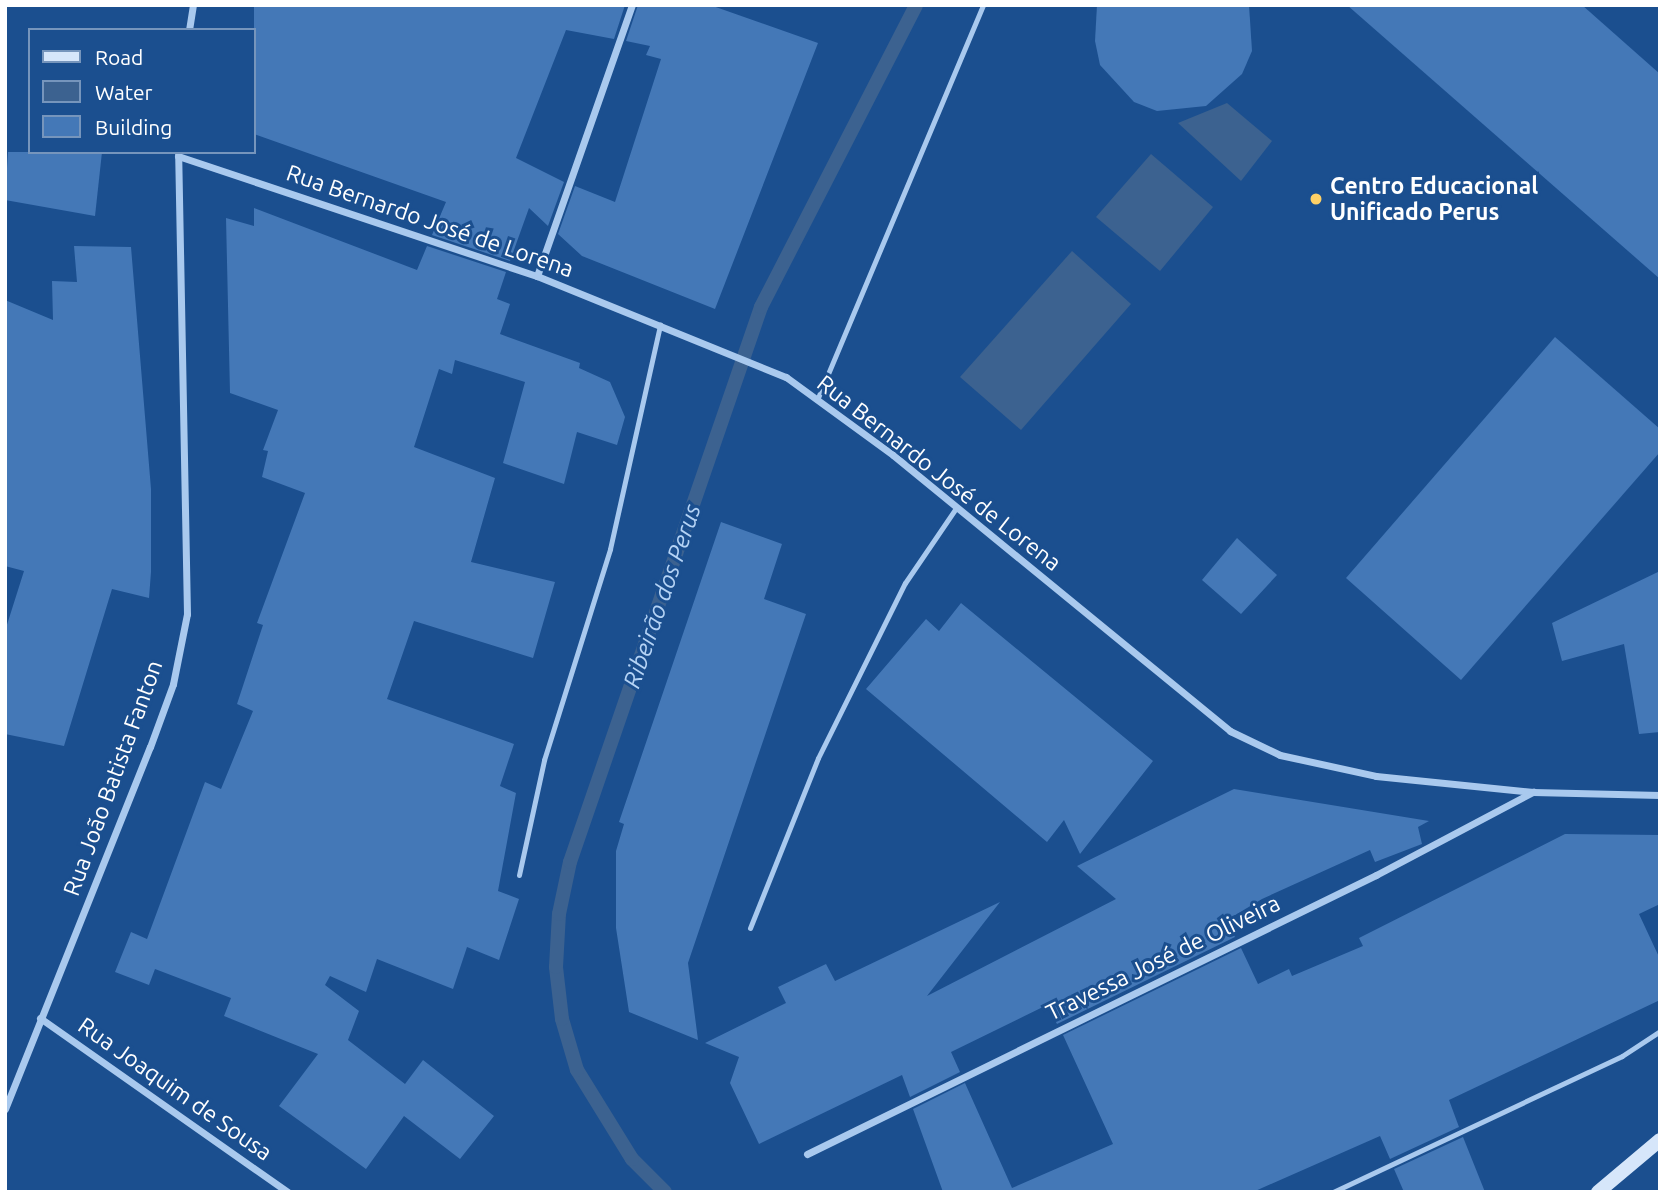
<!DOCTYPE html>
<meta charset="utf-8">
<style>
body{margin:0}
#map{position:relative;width:1665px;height:1197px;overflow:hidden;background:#1b4f8f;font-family:Ubuntu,sans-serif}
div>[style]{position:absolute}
.water>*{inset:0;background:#3c6290}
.stream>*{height:14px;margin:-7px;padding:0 7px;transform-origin:7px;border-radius:7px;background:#3c6290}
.building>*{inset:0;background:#4478b7}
.service>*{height:5px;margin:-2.5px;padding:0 2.5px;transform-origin:2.5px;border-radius:2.5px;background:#a9c9ee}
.minor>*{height:7px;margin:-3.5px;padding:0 3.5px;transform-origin:3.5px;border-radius:3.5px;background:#a9c9ee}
.secondary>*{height:14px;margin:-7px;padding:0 7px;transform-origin:7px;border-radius:7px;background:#d6e6fa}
.dots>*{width:19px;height:19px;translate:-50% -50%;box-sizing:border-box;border:4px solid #1b4f8f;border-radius:50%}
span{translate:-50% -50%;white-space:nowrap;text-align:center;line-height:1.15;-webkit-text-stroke:6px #1b4f8f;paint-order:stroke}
.poi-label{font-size:23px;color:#fff;font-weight:700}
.left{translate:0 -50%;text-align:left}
.street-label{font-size:23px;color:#fff}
.water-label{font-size:24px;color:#b5d3f5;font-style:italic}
.frame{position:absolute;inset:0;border:7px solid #fff;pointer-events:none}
.legend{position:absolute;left:28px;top:28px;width:228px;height:126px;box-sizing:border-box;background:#1b4f8f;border:2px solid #7695bc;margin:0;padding:9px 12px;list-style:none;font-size:21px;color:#fff}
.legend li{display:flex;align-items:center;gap:14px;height:35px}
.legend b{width:35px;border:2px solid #7695bc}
</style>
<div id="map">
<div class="water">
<div style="clip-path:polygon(1227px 103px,1272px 141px,1241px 181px,1178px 123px)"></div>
<div style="clip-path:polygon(1151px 154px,1213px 207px,1160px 271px,1096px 217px)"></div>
<div style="clip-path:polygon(1072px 251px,1131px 304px,1021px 430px,960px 377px)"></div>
</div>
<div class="stream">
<div style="left:665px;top:1192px;width:47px;rotate:-135deg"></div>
<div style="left:632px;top:1159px;width:105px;rotate:-121.7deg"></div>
<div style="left:577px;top:1070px;width:53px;rotate:-106.4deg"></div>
<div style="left:562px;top:1019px;width:52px;rotate:-96.6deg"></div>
<div style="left:556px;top:967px;width:53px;rotate:-86.8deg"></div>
<div style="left:559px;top:914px;width:53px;rotate:-78.1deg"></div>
<div style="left:570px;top:862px;width:587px;rotate:-71.01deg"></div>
<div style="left:761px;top:307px;width:339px;rotate:-62.8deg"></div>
</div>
<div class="building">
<div style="clip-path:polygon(254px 5px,625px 5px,614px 39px,566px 30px,516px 158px,564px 182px,548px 226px,529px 208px,510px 261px,432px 235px,446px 202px,254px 134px)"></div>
<div style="clip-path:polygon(638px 5px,710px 5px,818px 43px,715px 309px,582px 256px,558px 234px,575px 186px,615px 202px,661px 59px,646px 55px,650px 46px,626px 41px)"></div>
<div style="clip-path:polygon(1097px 5px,1249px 5px,1252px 51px,1242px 74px,1206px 106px,1157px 111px,1134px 102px,1100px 65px,1095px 41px)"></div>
<div style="clip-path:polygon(1347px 5px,1582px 5px,1660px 74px,1660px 279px)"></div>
<div style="clip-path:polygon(8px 152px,102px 152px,95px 216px,5px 200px)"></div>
<div style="clip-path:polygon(254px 208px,417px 270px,427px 246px,506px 272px,497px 299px,510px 304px,500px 334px,580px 363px,579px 368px,610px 382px,625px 417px,617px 445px,577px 432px,564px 484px,503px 463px,525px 382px,455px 360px,452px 374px,439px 369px,414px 447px,495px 478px,471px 562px,555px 582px,533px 658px,414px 621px,387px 699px,514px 744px,500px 786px,516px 793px,498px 891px,519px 899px,499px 960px,467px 947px,453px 989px,377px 959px,366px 992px,330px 976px,325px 985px,359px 1011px,348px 1040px,405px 1084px,423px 1060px,494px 1116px,460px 1159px,404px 1116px,366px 1169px,279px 1106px,318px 1054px,224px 1016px,231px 998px,155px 969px,149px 985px,115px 972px,131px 932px,147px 939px,205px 782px,221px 789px,253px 711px,237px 704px,263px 625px,257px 623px,305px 493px,262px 477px,268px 451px,263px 450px,278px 410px,230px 393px,226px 218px,254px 226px)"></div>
<div style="clip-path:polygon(74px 246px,131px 247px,151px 489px,151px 572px,149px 598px,112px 589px,64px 746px,5px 734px,5px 631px,24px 571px,5px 566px,5px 300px,53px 320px,52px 281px,77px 282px)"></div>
<div style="clip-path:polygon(1555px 337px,1660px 429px,1660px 452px,1461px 680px,1346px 578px)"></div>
<div style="clip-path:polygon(721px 522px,782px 544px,764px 599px,806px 614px,688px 963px,698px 1040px,629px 1012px,616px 928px,616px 851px,624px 824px,619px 822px)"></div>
<div style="clip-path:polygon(1237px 538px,1277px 575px,1241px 614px,1202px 580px)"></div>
<div style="clip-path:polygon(1660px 571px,1660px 732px,1639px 734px,1624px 644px,1562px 661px,1552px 623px)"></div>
<div style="clip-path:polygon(961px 603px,1153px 761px,1080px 854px,1064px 820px,1047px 842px,866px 689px,926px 619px,939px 631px)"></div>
<div style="clip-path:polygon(1234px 789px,1429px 821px,1418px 827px,1422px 844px,1375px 862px,1370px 850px,1262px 899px,1227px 920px,1235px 937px,1057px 1024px,1047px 1005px,951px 1052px,960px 1072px,910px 1097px,902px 1075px,759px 1144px,730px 1083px,739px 1057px,705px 1043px,786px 1003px,778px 987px,826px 964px,835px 981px,1000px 902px,927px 996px,1116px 899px,1077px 866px)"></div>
<div style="clip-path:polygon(1565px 834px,1660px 835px,1660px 904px,1639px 914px,1660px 959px,1660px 1000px,1449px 1100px,1459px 1127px,1390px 1159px,1380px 1136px,1253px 1192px,943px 1192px,913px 1109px,965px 1083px,1012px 1188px,1113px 1144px,1063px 1035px,1241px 948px,1258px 984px,1289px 969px,1292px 976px,1363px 946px,1359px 938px)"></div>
<div style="clip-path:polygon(1463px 1137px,1485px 1192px,1404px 1192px,1394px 1169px)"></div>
</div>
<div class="service">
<div style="left:817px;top:400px;width:428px;rotate:-67.2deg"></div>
<div style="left:519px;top:875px;width:118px;rotate:-77.7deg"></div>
<div style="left:544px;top:760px;width:221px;rotate:-72.6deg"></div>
<div style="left:610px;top:549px;width:230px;rotate:-77.4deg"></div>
<div style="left:750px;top:928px;width:183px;rotate:-68.2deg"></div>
<div style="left:818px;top:758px;width:195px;rotate:-63.6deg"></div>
<div style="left:905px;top:583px;width:91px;rotate:-55.8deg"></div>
<div style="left:1333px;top:1192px;width:319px;rotate:-25.2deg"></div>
<div style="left:1622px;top:1056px;width:45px;rotate:-33.3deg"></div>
</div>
<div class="minor">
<div style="left:189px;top:30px;width:25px;rotate:-81deg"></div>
<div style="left:178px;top:156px;width:379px;rotate:18.5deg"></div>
<div style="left:537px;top:276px;width:269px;rotate:22.1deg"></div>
<div style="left:786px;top:377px;width:132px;rotate:36.1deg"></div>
<div style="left:893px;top:455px;width:436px;rotate:39.3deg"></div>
<div style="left:1230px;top:731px;width:55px;rotate:25.6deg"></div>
<div style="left:1280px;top:755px;width:98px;rotate:12.3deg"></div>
<div style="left:1376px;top:776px;width:158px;rotate:5.8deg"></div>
<div style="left:1533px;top:792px;width:127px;rotate:1.4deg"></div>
<div style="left:537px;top:276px;width:287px;rotate:-70.7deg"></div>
<div style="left:40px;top:1018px;width:303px;rotate:35.1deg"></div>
<div style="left:5px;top:1109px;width:390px;rotate:-68.2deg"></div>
<div style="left:150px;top:747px;width:67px;rotate:-69.9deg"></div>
<div style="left:173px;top:684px;width:71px;rotate:-78.7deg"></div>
<div style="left:187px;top:614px;width:461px;rotate:-91.1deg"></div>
<div style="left:807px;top:1154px;width:634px;rotate:-26.12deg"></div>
<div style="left:1376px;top:875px;width:178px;rotate:-27.9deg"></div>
</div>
<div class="secondary">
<div style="left:1598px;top:1192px;width:81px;rotate:-40deg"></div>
</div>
<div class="dots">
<div style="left:1316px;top:199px;background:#ffd166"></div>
</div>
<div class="poi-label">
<span class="left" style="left:1330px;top:199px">Centro Educacional<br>Unificado Perus</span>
</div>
<div class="street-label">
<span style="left:430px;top:221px;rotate:19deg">Rua Bernardo José de Lorena</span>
<span style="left:939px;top:473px;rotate:38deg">Rua Bernardo José de Lorena</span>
<span style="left:113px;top:778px;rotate:-70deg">Rua João Batista Fanton</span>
<span style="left:1163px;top:958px;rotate:-26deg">Travessa José de Oliveira</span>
<span style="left:175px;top:1089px;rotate:35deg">Rua Joaquim de Sousa</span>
</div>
<div class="water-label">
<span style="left:662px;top:596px;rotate:-71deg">Ribeirão dos Perus</span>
</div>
<div class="frame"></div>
<ul class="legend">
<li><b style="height:9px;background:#d6e6fa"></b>Road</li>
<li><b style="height:19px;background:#3c6290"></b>Water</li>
<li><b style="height:19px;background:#4478b7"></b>Building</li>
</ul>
</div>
